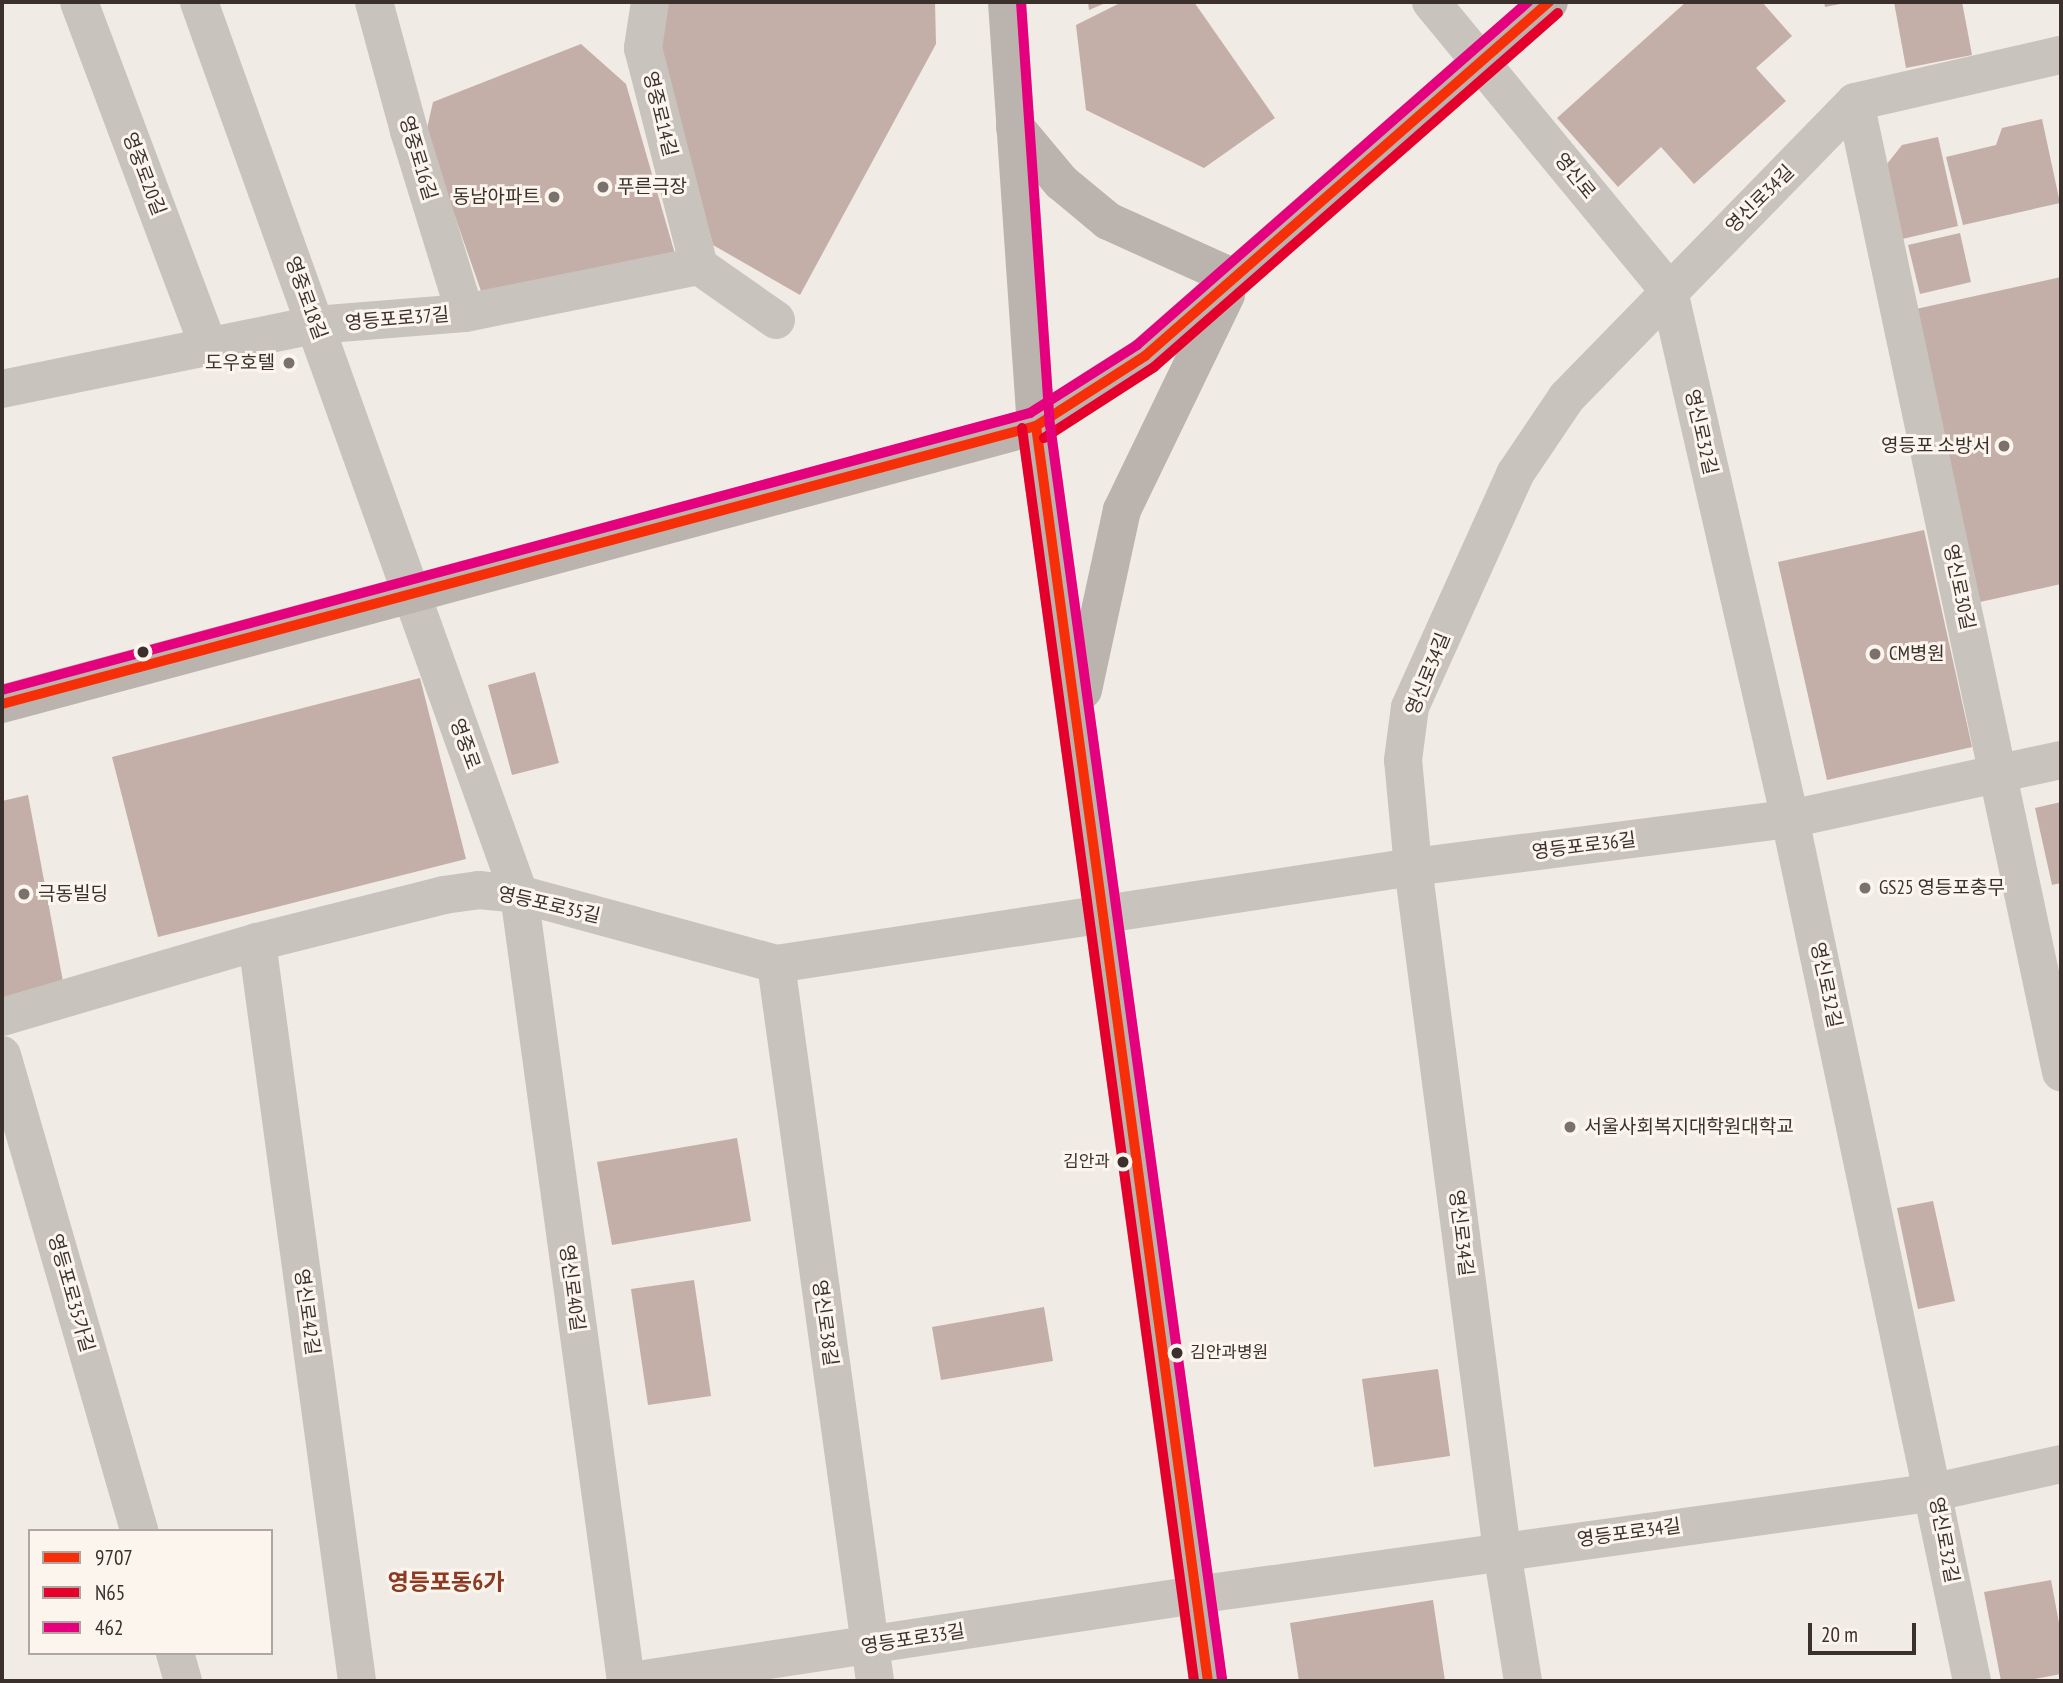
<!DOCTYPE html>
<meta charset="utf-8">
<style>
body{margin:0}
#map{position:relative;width:2063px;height:1683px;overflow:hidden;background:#f0ebe5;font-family:"PT Sans Narrow","Noto Sans KR",sans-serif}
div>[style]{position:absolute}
.building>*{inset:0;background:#c3afa7}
.street>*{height:38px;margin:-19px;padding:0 19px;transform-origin:19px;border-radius:19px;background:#c9c3be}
.secondary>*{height:38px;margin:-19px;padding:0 19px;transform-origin:19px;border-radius:19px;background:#bab3ae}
.bus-1>*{height:10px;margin:-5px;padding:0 5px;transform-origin:5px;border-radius:5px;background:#f72f08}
.bus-2>*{height:10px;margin:-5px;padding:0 5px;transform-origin:5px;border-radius:5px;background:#e4002b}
.bus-3>*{height:10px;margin:-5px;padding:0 5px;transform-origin:5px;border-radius:5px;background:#e5007d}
.dots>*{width:19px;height:19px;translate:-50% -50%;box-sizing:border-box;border:4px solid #fbf5ee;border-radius:50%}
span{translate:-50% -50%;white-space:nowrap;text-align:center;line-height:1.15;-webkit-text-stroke:6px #fbf5ee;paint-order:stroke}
.bus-label{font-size:17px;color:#3b302b}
.right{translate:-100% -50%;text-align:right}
.left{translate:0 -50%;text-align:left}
.street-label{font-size:19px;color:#3b302b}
.poi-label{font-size:19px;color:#3b302b}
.quarter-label{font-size:23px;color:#8c3b22;font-weight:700}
.frame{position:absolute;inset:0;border:4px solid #3b302b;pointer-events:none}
.legend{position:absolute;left:28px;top:1529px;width:245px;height:126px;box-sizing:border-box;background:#fbf5ee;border:2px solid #aea6a0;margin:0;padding:9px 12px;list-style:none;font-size:21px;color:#3b302b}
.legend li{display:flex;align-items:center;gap:14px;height:35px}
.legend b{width:35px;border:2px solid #aea6a0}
.scale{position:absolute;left:1808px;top:1623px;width:108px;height:32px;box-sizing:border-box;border:4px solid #3b302b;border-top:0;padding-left:9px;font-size:21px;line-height:24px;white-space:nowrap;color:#3b302b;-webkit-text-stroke:5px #fbf5ee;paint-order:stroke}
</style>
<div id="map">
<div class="building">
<div style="clip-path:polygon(668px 2px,935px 2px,936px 44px,800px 295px,713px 245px,660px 51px)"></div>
<div style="clip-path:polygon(1088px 2px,1108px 2px,1089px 10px)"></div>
<div style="clip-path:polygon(1122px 2px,1194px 2px,1275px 118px,1204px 168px,1086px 110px,1076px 25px)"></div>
<div style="clip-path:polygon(1686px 2px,1762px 2px,1792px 36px,1756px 68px,1786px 101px,1694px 184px,1661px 147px,1618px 187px,1557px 118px)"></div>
<div style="clip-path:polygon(1824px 2px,1844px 2px,1845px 3px,1825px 7px)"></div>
<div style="clip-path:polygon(1894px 2px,1962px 2px,1972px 55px,1906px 68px)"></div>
<div style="clip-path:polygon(581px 44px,626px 84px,677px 261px,482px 294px,426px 133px,433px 102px)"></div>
<div style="clip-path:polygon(2042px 119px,2060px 203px,1963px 225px,1946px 157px,1996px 145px,2002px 128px)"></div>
<div style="clip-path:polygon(1938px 137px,1958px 226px,1898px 240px,1883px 169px,1902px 145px)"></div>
<div style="clip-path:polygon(1960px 233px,1971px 282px,1920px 294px,1908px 245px)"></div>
<div style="clip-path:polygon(2061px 277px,2061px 584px,1980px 602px,1916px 309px)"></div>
<div style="clip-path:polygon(1924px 530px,1972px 747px,1827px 780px,1778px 562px)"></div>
<div style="clip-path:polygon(535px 672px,559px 763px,512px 775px,488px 685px)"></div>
<div style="clip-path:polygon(420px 678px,466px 859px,158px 937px,112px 757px)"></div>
<div style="clip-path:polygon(28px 795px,64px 987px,2px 1000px,2px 801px)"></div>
<div style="clip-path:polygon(2061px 802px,2061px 883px,2052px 885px,2035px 808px)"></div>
<div style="clip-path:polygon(737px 1138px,751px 1221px,612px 1245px,597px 1162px)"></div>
<div style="clip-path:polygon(1933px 1201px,1955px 1301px,1918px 1309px,1897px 1208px)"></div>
<div style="clip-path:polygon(694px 1280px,711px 1396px,648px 1405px,631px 1289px)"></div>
<div style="clip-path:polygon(1044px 1307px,1053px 1361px,941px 1380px,932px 1327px)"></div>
<div style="clip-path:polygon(1438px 1369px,1450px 1456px,1374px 1467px,1362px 1379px)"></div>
<div style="clip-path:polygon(2051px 1580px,2061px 1634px,2061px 1674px,2024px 1681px,2001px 1681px,1984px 1592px)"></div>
<div style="clip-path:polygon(1433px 1600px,1445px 1681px,1299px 1681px,1290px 1623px)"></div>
</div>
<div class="street">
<div style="left:79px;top:2px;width:369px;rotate:69.4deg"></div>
<div style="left:199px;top:2px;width:948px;rotate:70.26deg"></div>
<div style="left:519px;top:894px;width:794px;rotate:82.26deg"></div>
<div style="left:374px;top:2px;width:134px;rotate:74.8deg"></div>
<div style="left:409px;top:131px;width:190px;rotate:72.9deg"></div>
<div style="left:650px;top:2px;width:47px;rotate:98.7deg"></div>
<div style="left:643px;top:48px;width:225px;rotate:75.6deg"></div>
<div style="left:1431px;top:2px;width:374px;rotate:50.5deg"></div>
<div style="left:1669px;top:291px;width:542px;rotate:77.09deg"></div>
<div style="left:1790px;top:819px;width:881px;rotate:78.08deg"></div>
<div style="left:1855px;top:102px;width:992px;rotate:78.01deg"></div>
<div style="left:2px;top:389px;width:319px;rotate:-11.6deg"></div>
<div style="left:315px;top:325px;width:150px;rotate:-4.6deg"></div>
<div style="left:465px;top:313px;width:239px;rotate:-11.4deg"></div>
<div style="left:699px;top:266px;width:94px;rotate:35deg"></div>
<div style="left:257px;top:942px;width:746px;rotate:82.29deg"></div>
<div style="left:776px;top:964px;width:724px;rotate:82.14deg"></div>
<div style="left:2px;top:1017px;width:266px;rotate:-16.4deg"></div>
<div style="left:257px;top:942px;width:193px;rotate:-14.1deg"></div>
<div style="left:444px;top:895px;width:35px;rotate:-8deg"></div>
<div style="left:479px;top:890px;width:40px;rotate:5.7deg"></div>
<div style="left:519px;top:894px;width:266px;rotate:15.2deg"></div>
<div style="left:776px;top:964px;width:644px;rotate:-8.66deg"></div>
<div style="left:1413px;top:867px;width:380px;rotate:-7.3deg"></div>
<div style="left:1790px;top:819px;width:277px;rotate:-12.3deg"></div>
<div style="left:2px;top:1055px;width:495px;rotate:73.9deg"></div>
<div style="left:175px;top:1653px;width:29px;rotate:74deg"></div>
<div style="left:631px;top:1681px;width:571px;rotate:-8.67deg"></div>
<div style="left:1195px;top:1595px;width:747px;rotate:-7.92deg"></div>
<div style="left:1935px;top:1492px;width:129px;rotate:-12.5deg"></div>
<div style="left:1523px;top:1681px;width:132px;rotate:-99.2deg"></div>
<div style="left:1502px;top:1551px;width:690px;rotate:-97.41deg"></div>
<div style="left:1413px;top:867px;width:107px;rotate:-95.3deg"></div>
<div style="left:1403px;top:760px;width:53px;rotate:-82.5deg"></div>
<div style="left:1410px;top:707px;width:256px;rotate:-65.7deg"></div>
<div style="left:1515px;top:474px;width:93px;rotate:-56deg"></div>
<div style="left:1567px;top:397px;width:412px;rotate:-45.7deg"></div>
<div style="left:1855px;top:102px;width:211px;rotate:-12.9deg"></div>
</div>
<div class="secondary">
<div style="left:1007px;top:2px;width:425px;rotate:86.1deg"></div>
<div style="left:1036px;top:426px;width:1267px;rotate:82.2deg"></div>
<div style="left:1015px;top:127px;width:72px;rotate:50.1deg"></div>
<div style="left:1061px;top:182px;width:61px;rotate:39.7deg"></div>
<div style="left:1108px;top:221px;width:138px;rotate:24.3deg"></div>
<div style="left:1083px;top:690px;width:184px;rotate:-77.8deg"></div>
<div style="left:1122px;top:510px;width:239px;rotate:-64.2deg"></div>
<div style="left:2px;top:704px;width:1071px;rotate:-15.05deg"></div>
<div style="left:1036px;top:426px;width:130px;rotate:-32.7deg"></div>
<div style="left:1145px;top:356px;width:537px;rotate:-41.23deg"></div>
</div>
<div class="bus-1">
<div style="left:1036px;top:426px;width:1267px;rotate:82.2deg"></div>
<div style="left:2px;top:704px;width:1071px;rotate:-15.05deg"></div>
<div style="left:1036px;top:426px;width:130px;rotate:-32.7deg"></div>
<div style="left:1145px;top:356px;width:537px;rotate:-41.23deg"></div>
</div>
<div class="bus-2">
<div style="left:1022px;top:428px;width:1265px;rotate:82.18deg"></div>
<div style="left:1044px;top:438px;width:131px;rotate:-32.8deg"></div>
<div style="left:1154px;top:367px;width:537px;rotate:-41.23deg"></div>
</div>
<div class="bus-3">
<div style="left:1021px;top:2px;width:424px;rotate:86.1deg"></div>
<div style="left:1050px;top:425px;width:1266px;rotate:82.19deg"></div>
<div style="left:2px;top:690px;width:1065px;rotate:-15.08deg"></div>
<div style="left:1030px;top:413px;width:127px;rotate:-32.4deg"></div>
<div style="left:1137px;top:345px;width:520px;rotate:-41.26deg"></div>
</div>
<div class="dots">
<div style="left:603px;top:187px;background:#7a716c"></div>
<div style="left:554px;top:197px;background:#7a716c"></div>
<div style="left:289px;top:363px;background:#7a716c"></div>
<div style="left:2004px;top:446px;background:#7a716c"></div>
<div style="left:143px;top:652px;background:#3b302b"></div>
<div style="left:1875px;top:654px;background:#7a716c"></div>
<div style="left:1865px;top:888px;background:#7a716c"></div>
<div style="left:24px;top:894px;background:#7a716c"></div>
<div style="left:1570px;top:1127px;background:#7a716c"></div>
<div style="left:1123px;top:1162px;background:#3b302b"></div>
<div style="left:1177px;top:1353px;background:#3b302b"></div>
</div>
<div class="bus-label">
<span class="right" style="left:1110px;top:1162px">김안과</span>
<span class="left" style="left:1190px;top:1353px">김안과병원</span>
</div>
<div class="street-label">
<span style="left:660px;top:114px;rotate:76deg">영중로14길</span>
<span style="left:418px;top:158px;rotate:73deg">영중로16길</span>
<span style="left:144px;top:174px;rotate:69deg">영중로20길</span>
<span style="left:1575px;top:176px;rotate:51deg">영신로</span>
<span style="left:1760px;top:199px;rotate:-45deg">영신로34길</span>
<span style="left:306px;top:298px;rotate:70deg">영중로18길</span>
<span style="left:397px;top:319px;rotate:-5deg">영등포로37길</span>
<span style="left:1701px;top:432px;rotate:77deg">영신로32길</span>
<span style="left:1959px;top:587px;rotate:78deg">영신로30길</span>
<span style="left:1428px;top:674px;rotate:-68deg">영신로34길</span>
<span style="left:465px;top:744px;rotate:70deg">영중로</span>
<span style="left:1584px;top:846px;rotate:-7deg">영등포로36길</span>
<span style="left:549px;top:905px;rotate:13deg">영등포로35길</span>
<span style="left:1826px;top:985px;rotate:78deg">영신로32길</span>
<span style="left:1461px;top:1233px;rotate:83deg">영신로34길</span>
<span style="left:572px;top:1288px;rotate:82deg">영신로40길</span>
<span style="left:71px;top:1293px;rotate:74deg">영등포로35가길</span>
<span style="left:307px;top:1312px;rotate:82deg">영신로42길</span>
<span style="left:825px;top:1323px;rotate:82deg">영신로38길</span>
<span style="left:1629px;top:1533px;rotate:-8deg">영등포로34길</span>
<span style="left:1944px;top:1540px;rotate:79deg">영신로32길</span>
<span style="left:913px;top:1639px;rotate:-9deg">영등포로33길</span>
</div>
<div class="poi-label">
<span class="left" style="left:617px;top:187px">푸른극장</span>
<span class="right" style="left:540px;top:197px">동남아파트</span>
<span class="right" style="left:275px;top:363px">도우호텔</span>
<span class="right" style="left:1990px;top:446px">영등포 소방서</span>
<span class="left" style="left:1889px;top:654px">CM병원</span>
<span class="left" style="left:1879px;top:888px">GS25 영등포충무</span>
<span class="left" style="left:38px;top:894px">극동빌딩</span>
<span class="left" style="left:1584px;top:1127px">서울사회복지대학원대학교</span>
</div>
<div class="quarter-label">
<span style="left:446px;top:1582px">영등포동6가</span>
</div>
<div class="frame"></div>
<ul class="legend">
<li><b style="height:9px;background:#f72f08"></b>9707</li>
<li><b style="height:9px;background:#e4002b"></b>N65</li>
<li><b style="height:9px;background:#e5007d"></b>462</li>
</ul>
<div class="scale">20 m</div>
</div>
